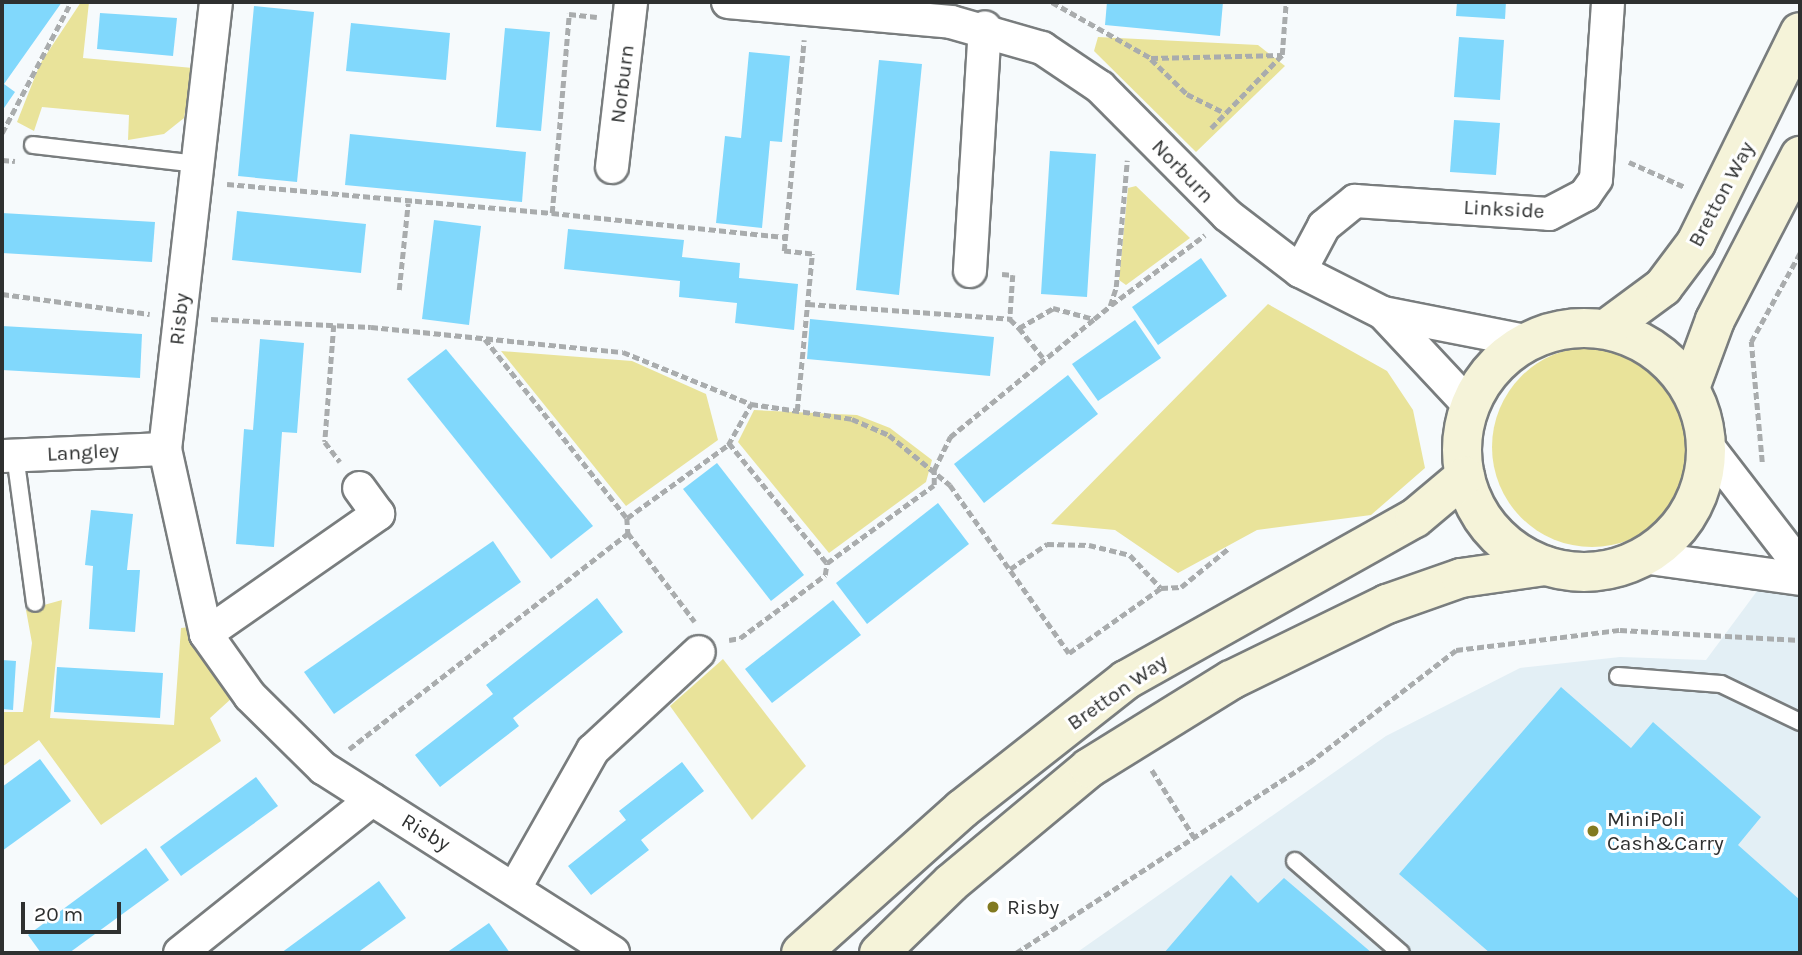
<!DOCTYPE html>
<style>
body{margin:0}
#map{position:relative;width:1802px;height:955px;overflow:hidden;background:#f6fafc;font-family:Karla,sans-serif}
div>[style]{position:absolute}
.built>*{inset:0;background:#e3eff5}
.green>*{inset:0;background:#e9e39a}
.round{border-radius:50%}
.building>*{inset:0;background:#81d8fc}
.path>*{height:4.5px;margin-top:-2.25px;transform-origin:0;background:repeating-linear-gradient(90deg,#a9acad 0 7px,transparent 0 10.5px)}
.roads{filter:drop-shadow(2px 0 #797d7e) drop-shadow(-2px 0 #797d7e) drop-shadow(0 2px #797d7e) drop-shadow(0 -2px #797d7e)}
.lane>*{height:16px;margin:-8px;padding:0 8px;transform-origin:8px;border-radius:8px;background:#fff}
.street>*{height:32px;margin:-16px;padding:0 16px;transform-origin:16px;border-radius:16px;background:#fff}
.secondary>*{height:38px;margin:-19px;padding:0 19px;transform-origin:19px;border-radius:19px;background:#f5f3d9}
.secondary>.ring{margin:-19px;padding:0;box-sizing:content-box;background:none;border:38px solid #f5f3d9;border-radius:50%}
.dots>*{width:19px;height:19px;translate:-50% -50%;box-sizing:border-box;border:4px solid #fff;border-radius:50%}
span{translate:-50% -50%;white-space:nowrap;text-align:center;line-height:1.15;-webkit-text-stroke:6px #fff;paint-order:stroke}
.street-label{font-size:21px;color:#2e3030}
.poi-label{font-size:21px;color:#2e3030}
.left{translate:0 -50%;text-align:left}
.frame{position:absolute;inset:0;border:4px solid #2e3030;pointer-events:none}
.scale{position:absolute;left:21px;top:902px;width:100px;height:32px;box-sizing:border-box;border:4px solid #2e3030;border-top:0;padding-left:9px;font-size:21px;line-height:24px;white-space:nowrap;color:#2e3030;-webkit-text-stroke:5px #fff;paint-order:stroke}
</style>
<div id="map">
<div class="built">
<div style="clip-path:polygon(1800px 533px,1800px 953px,1076px 953px,1386px 736px,1520px 668px,1620px 657px,1706px 660px)"></div>
</div>
<div class="green">
<div style="clip-path:polygon(81px 2px,89px 2px,83px 58px,193px 68px,184px 118px,164px 134px,128px 140px,129px 115px,42px 107px,34px 131px,17px 122px,40px 64px)"></div>
<div style="clip-path:polygon(1098px 37px,1258px 45px,1285px 66px,1196px 152px,1094px 51px)"></div>
<div style="clip-path:polygon(1136px 186px,1190px 238px,1126px 285px,1119px 280px,1128px 188px)"></div>
<div style="clip-path:polygon(1268px 304px,1387px 371px,1413px 410px,1425px 468px,1371px 515px,1257px 530px,1178px 573px,1115px 530px,1051px 524px)"></div>
<div class="round" style="left:1492px;top:347px;width:200px;height:200px"></div>
<div style="clip-path:polygon(501px 351px,632px 361px,706px 394px,718px 440px,626px 506px)"></div>
<div style="clip-path:polygon(754px 410px,857px 415px,890px 428px,932px 460px,926px 482px,829px 553px,738px 442px)"></div>
<div style="clip-path:polygon(62px 600px,50px 718px,174px 725px,181px 628px,190px 627px,232px 698px,210px 718px,221px 741px,101px 825px,39px 740px,2px 767px,2px 712px,23px 712px,32px 643px,26px 610px)"></div>
<div style="clip-path:polygon(723px 659px,806px 766px,752px 820px,670px 706px)"></div>
</div>
<div class="building">
<div style="clip-path:polygon(2px 2px,62px 2px,4px 84px,15px 92px,2px 111px)"></div>
<div style="clip-path:polygon(1107px 2px,1223px 2px,1220px 36px,1105px 25px)"></div>
<div style="clip-path:polygon(1457px 2px,1506px 2px,1505px 19px,1456px 16px)"></div>
<div style="clip-path:polygon(254px 6px,314px 12px,297px 182px,238px 176px)"></div>
<div style="clip-path:polygon(100px 13px,177px 18px,173px 56px,97px 49px)"></div>
<div style="clip-path:polygon(351px 23px,450px 33px,446px 80px,346px 71px)"></div>
<div style="clip-path:polygon(505px 28px,550px 32px,541px 131px,496px 127px)"></div>
<div style="clip-path:polygon(1459px 37px,1504px 40px,1500px 100px,1454px 97px)"></div>
<div style="clip-path:polygon(749px 52px,790px 56px,782px 142px,770px 141px,762px 228px,716px 223px,725px 136px,741px 138px)"></div>
<div style="clip-path:polygon(879px 60px,922px 64px,899px 295px,856px 290px)"></div>
<div style="clip-path:polygon(1454px 120px,1500px 123px,1496px 175px,1450px 172px)"></div>
<div style="clip-path:polygon(350px 134px,526px 152px,522px 202px,345px 185px)"></div>
<div style="clip-path:polygon(1050px 151px,1096px 154px,1087px 297px,1041px 294px)"></div>
<div style="clip-path:polygon(237px 211px,366px 224px,361px 273px,232px 260px)"></div>
<div style="clip-path:polygon(2px 213px,155px 222px,152px 262px,2px 253px)"></div>
<div style="clip-path:polygon(434px 220px,481px 226px,469px 325px,422px 319px)"></div>
<div style="clip-path:polygon(568px 229px,684px 240px,682px 257px,740px 263px,739px 278px,798px 284px,794px 330px,735px 323px,737px 303px,679px 297px,680px 281px,564px 269px)"></div>
<div style="clip-path:polygon(1201px 258px,1227px 296px,1158px 345px,1132px 307px)"></div>
<div style="clip-path:polygon(810px 319px,994px 337px,990px 376px,807px 359px)"></div>
<div style="clip-path:polygon(1135px 320px,1161px 358px,1098px 401px,1072px 364px)"></div>
<div style="clip-path:polygon(2px 326px,142px 334px,140px 378px,2px 370px)"></div>
<div style="clip-path:polygon(260px 339px,304px 343px,297px 433px,282px 432px,274px 547px,236px 544px,244px 429px,253px 430px)"></div>
<div style="clip-path:polygon(446px 349px,593px 526px,551px 559px,407px 379px)"></div>
<div style="clip-path:polygon(1068px 375px,1098px 414px,984px 503px,954px 464px)"></div>
<div style="clip-path:polygon(717px 463px,804px 575px,771px 601px,683px 489px)"></div>
<div style="clip-path:polygon(938px 503px,969px 544px,867px 624px,836px 583px)"></div>
<div style="clip-path:polygon(91px 510px,133px 514px,127px 570px,140px 570px,135px 632px,89px 629px,93px 566px,85px 565px)"></div>
<div style="clip-path:polygon(493px 541px,521px 582px,334px 714px,304px 672px)"></div>
<div style="clip-path:polygon(597px 598px,623px 632px,513px 718px,519px 726px,440px 787px,415px 755px,493px 694px,486px 685px)"></div>
<div style="clip-path:polygon(833px 600px,861px 635px,772px 703px,745px 669px)"></div>
<div style="clip-path:polygon(2px 660px,16px 661px,13px 710px,2px 709px)"></div>
<div style="clip-path:polygon(57px 667px,163px 673px,160px 718px,54px 712px)"></div>
<div style="clip-path:polygon(1561px 687px,1631px 748px,1653px 722px,1761px 817px,1738px 845px,1800px 900px,1800px 953px,1490px 953px,1399px 874px)"></div>
<div style="clip-path:polygon(40px 759px,71px 801px,2px 851px,2px 787px)"></div>
<div style="clip-path:polygon(682px 762px,704px 791px,641px 840px,649px 850px,591px 895px,568px 866px,626px 820px,619px 811px)"></div>
<div style="clip-path:polygon(256px 777px,278px 806px,181px 876px,160px 847px)"></div>
<div style="clip-path:polygon(146px 848px,169px 880px,69px 953px,41px 953px,28px 935px)"></div>
<div style="clip-path:polygon(1231px 875px,1258px 903px,1284px 878px,1372px 953px,1164px 953px)"></div>
<div style="clip-path:polygon(379px 881px,406px 918px,357px 953px,281px 953px)"></div>
<div style="clip-path:polygon(489px 923px,510px 953px,446px 953px)"></div>
</div>
<div class="path">
<div style="left:1052px;top:2px;width:114px;rotate:29.5deg"></div>
<div style="left:1151px;top:58px;width:131px;rotate:-1.3deg"></div>
<div style="left:1151px;top:59px;width:50px;rotate:44.2deg"></div>
<div style="left:1187px;top:94px;width:42px;rotate:26.6deg"></div>
<div style="left:1211px;top:128px;width:102px;rotate:-45.8deg"></div>
<div style="left:1282px;top:55px;width:53px;rotate:-85.7deg"></div>
<div style="left:2px;top:133px;width:148px;rotate:-62.2deg"></div>
<div style="left:2px;top:160px;width:13px;rotate:4deg"></div>
<div style="left:1629px;top:162px;width:61px;rotate:24.1deg"></div>
<div style="left:227px;top:184px;width:326px;rotate:5.1deg"></div>
<div style="left:552px;top:213px;width:200px;rotate:-85.1deg"></div>
<div style="left:569px;top:14px;width:28px;rotate:6deg"></div>
<div style="left:552px;top:213px;width:234px;rotate:5.9deg"></div>
<div style="left:1002px;top:274px;width:11px;rotate:5deg"></div>
<div style="left:1013px;top:275px;width:44px;rotate:93.9deg"></div>
<div style="left:399px;top:290px;width:87px;rotate:-84.1deg"></div>
<div style="left:2px;top:294px;width:149px;rotate:7.7deg"></div>
<div style="left:808px;top:304px;width:203px;rotate:4.2deg"></div>
<div style="left:1010px;top:319px;width:13px;rotate:45deg"></div>
<div style="left:1019px;top:328px;width:39px;rotate:-30deg"></div>
<div style="left:1053px;top:308px;width:42px;rotate:15deg"></div>
<div style="left:1094px;top:319px;width:21px;rotate:-39deg"></div>
<div style="left:1110px;top:306px;width:20px;rotate:-72deg"></div>
<div style="left:1116px;top:287px;width:127px;rotate:-85deg"></div>
<div style="left:1111px;top:305px;width:117px;rotate:-36.7deg"></div>
<div style="left:211px;top:319px;width:160px;rotate:2.9deg"></div>
<div style="left:371px;top:327px;width:253px;rotate:5.7deg"></div>
<div style="left:623px;top:352px;width:138px;rotate:22.1deg"></div>
<div style="left:751px;top:404px;width:102px;rotate:8.4deg"></div>
<div style="left:852px;top:419px;width:40px;rotate:23.4deg"></div>
<div style="left:889px;top:435px;width:79px;rotate:39.3deg"></div>
<div style="left:950px;top:485px;width:206px;rotate:54.7deg"></div>
<div style="left:1069px;top:653px;width:113px;rotate:-35.2deg"></div>
<div style="left:334px;top:325px;width:117px;rotate:94.4deg"></div>
<div style="left:325px;top:442px;width:25px;rotate:53deg"></div>
<div style="left:1019px;top:328px;width:38px;rotate:51deg"></div>
<div style="left:485px;top:339px;width:228px;rotate:51.6deg"></div>
<div style="left:627px;top:518px;width:15px;rotate:86deg"></div>
<div style="left:628px;top:533px;width:111px;rotate:53deg"></div>
<div style="left:797px;top:411px;width:158px;rotate:-84.5deg"></div>
<div style="left:812px;top:254px;width:28px;rotate:-174deg"></div>
<div style="left:784px;top:251px;width:212px;rotate:-84.6deg"></div>
<div style="left:729px;top:443px;width:155px;rotate:50.8deg"></div>
<div style="left:827px;top:563px;width:132px;rotate:-36.1deg"></div>
<div style="left:934px;top:485px;width:15px;rotate:-90deg"></div>
<div style="left:934px;top:470px;width:37px;rotate:-64deg"></div>
<div style="left:950px;top:437px;width:186px;rotate:-39.3deg"></div>
<div style="left:1762px;top:462px;width:121px;rotate:-95.2deg"></div>
<div style="left:1751px;top:342px;width:102px;rotate:-61.2deg"></div>
<div style="left:627px;top:518px;width:125px;rotate:-35.9deg"></div>
<div style="left:728px;top:445px;width:47px;rotate:-60.7deg"></div>
<div style="left:1010px;top:569px;width:45px;rotate:-34deg"></div>
<div style="left:1047px;top:544px;width:42px;rotate:1.4deg"></div>
<div style="left:1089px;top:545px;width:42px;rotate:13.7deg"></div>
<div style="left:1130px;top:555px;width:45px;rotate:46.8deg"></div>
<div style="left:1161px;top:588px;width:20px;rotate:-3deg"></div>
<div style="left:1181px;top:587px;width:62px;rotate:-39.1deg"></div>
<div style="left:729px;top:640px;width:11px;rotate:-10deg"></div>
<div style="left:740px;top:638px;width:106px;rotate:-36.5deg"></div>
<div style="left:825px;top:575px;width:12px;rotate:-81deg"></div>
<div style="left:349px;top:749px;width:353px;rotate:-37.7deg"></div>
<div style="left:1152px;top:770px;width:79px;rotate:57.9deg"></div>
<div style="left:1016px;top:953px;width:349px;rotate:-33deg"></div>
<div style="left:1309px;top:763px;width:185px;rotate:-37.5deg"></div>
<div style="left:1456px;top:650px;width:165px;rotate:-7deg"></div>
<div style="left:1620px;top:630px;width:180px;rotate:3.2deg"></div>
</div>
<div class="roads">
<div class="lane">
<div style="left:33px;top:145px;width:164px;rotate:6.6deg"></div>
<div style="left:15px;top:455px;width:149px;rotate:82.3deg"></div>
<div style="left:1618px;top:676px;width:103px;rotate:4.4deg"></div>
<div style="left:1721px;top:684px;width:88px;rotate:25.7deg"></div>
<div style="left:1295px;top:861px;width:140px;rotate:41deg"></div>
</div>
<div class="street">
<div style="left:216px;top:2px;width:450px;rotate:96.5deg"></div>
<div style="left:165px;top:449px;width:189px;rotate:77.5deg"></div>
<div style="left:206px;top:634px;width:76px;rotate:54.6deg"></div>
<div style="left:250px;top:696px;width:103px;rotate:44.6deg"></div>
<div style="left:323px;top:768px;width:344px;rotate:32.5deg"></div>
<div style="left:728px;top:2px;width:224px;rotate:5.1deg"></div>
<div style="left:951px;top:22px;width:95px;rotate:15.9deg"></div>
<div style="left:1042px;top:48px;width:70px;rotate:33.9deg"></div>
<div style="left:1100px;top:87px;width:180px;rotate:45.2deg"></div>
<div style="left:1227px;top:215px;width:92px;rotate:37.5deg"></div>
<div style="left:1300px;top:271px;width:93px;rotate:26.8deg"></div>
<div style="left:1383px;top:313px;width:146px;rotate:11.1deg"></div>
<div style="left:612px;top:167px;width:166px;rotate:-83.4deg"></div>
<div style="left:970px;top:271px;width:244px;rotate:-86.5deg"></div>
<div style="left:1300px;top:271px;width:51px;rotate:-61.9deg"></div>
<div style="left:1324px;top:226px;width:40px;rotate:-39deg"></div>
<div style="left:1355px;top:201px;width:194px;rotate:3.8deg"></div>
<div style="left:1549px;top:214px;width:41px;rotate:-27.8deg"></div>
<div style="left:1585px;top:195px;width:19px;rotate:-55deg"></div>
<div style="left:1596px;top:179px;width:177px;rotate:-86.1deg"></div>
<div style="left:1383px;top:313px;width:126px;rotate:46.9deg"></div>
<div style="left:1706px;top:444px;width:154px;rotate:52.4deg"></div>
<div style="left:2px;top:456px;width:163px;rotate:-2.5deg"></div>
<div style="left:1642px;top:557px;width:160px;rotate:7.9deg"></div>
<div style="left:206px;top:634px;width:210px;rotate:-34.9deg"></div>
<div style="left:378px;top:514px;width:32px;rotate:-126deg"></div>
<div style="left:516px;top:886px;width:156px;rotate:-60.5deg"></div>
<div style="left:593px;top:750px;width:144px;rotate:-42.8deg"></div>
<div style="left:180px;top:953px;width:246px;rotate:-38.6deg"></div>
</div>
<div class="secondary">
<div class="ring" style="left:1462px;top:328px;width:206px;height:206px"></div>
<div style="left:1606px;top:329px;width:71px;rotate:-36.4deg"></div>
<div style="left:1663px;top:287px;width:55px;rotate:-53.1deg"></div>
<div style="left:1696px;top:243px;width:235px;rotate:-63.8deg"></div>
<div style="left:1690px;top:388px;width:72px;rotate:-69.8deg"></div>
<div style="left:1715px;top:320px;width:185px;rotate:-62.6deg"></div>
<div style="left:801px;top:953px;width:216px;rotate:-41.8deg"></div>
<div style="left:962px;top:809px;width:209px;rotate:-38.2deg"></div>
<div style="left:1126px;top:680px;width:331px;rotate:-29.3deg"></div>
<div style="left:1415px;top:518px;width:65px;rotate:-40deg"></div>
<div style="left:879px;top:953px;width:100px;rotate:-44.2deg"></div>
<div style="left:951px;top:883px;width:180px;rotate:-39.8deg"></div>
<div style="left:1089px;top:768px;width:167px;rotate:-31.8deg"></div>
<div style="left:1231px;top:680px;width:174px;rotate:-26deg"></div>
<div style="left:1387px;top:604px;width:78px;rotate:-19.4deg"></div>
<div style="left:1461px;top:578px;width:85px;rotate:-8.1deg"></div>
</div>
</div>
<div class="dots">
<div style="left:1593px;top:831px;background:#827a20"></div>
<div style="left:993px;top:907px;background:#827a20"></div>
</div>
<div class="street-label">
<span style="left:622px;top:84px;rotate:-83deg">Norburn</span>
<span style="left:1183px;top:171px;rotate:46deg">Norburn</span>
<span style="left:1721px;top:194px;rotate:-62deg">Bretton Way</span>
<span style="left:1504px;top:209px;rotate:3deg">Linkside</span>
<span style="left:179px;top:319px;rotate:-84deg">Risby</span>
<span style="left:83px;top:452px;rotate:-3deg">Langley</span>
<span style="left:1117px;top:692px;rotate:-35deg">Bretton Way</span>
<span style="left:426px;top:832px;rotate:31deg">Risby</span>
</div>
<div class="poi-label">
<span class="left" style="left:1607px;top:831px">MiniPoli<br>Cash&amp;Carry</span>
<span class="left" style="left:1007px;top:907px">Risby</span>
</div>
<div class="frame"></div>
<div class="scale">20 m</div>
</div>
